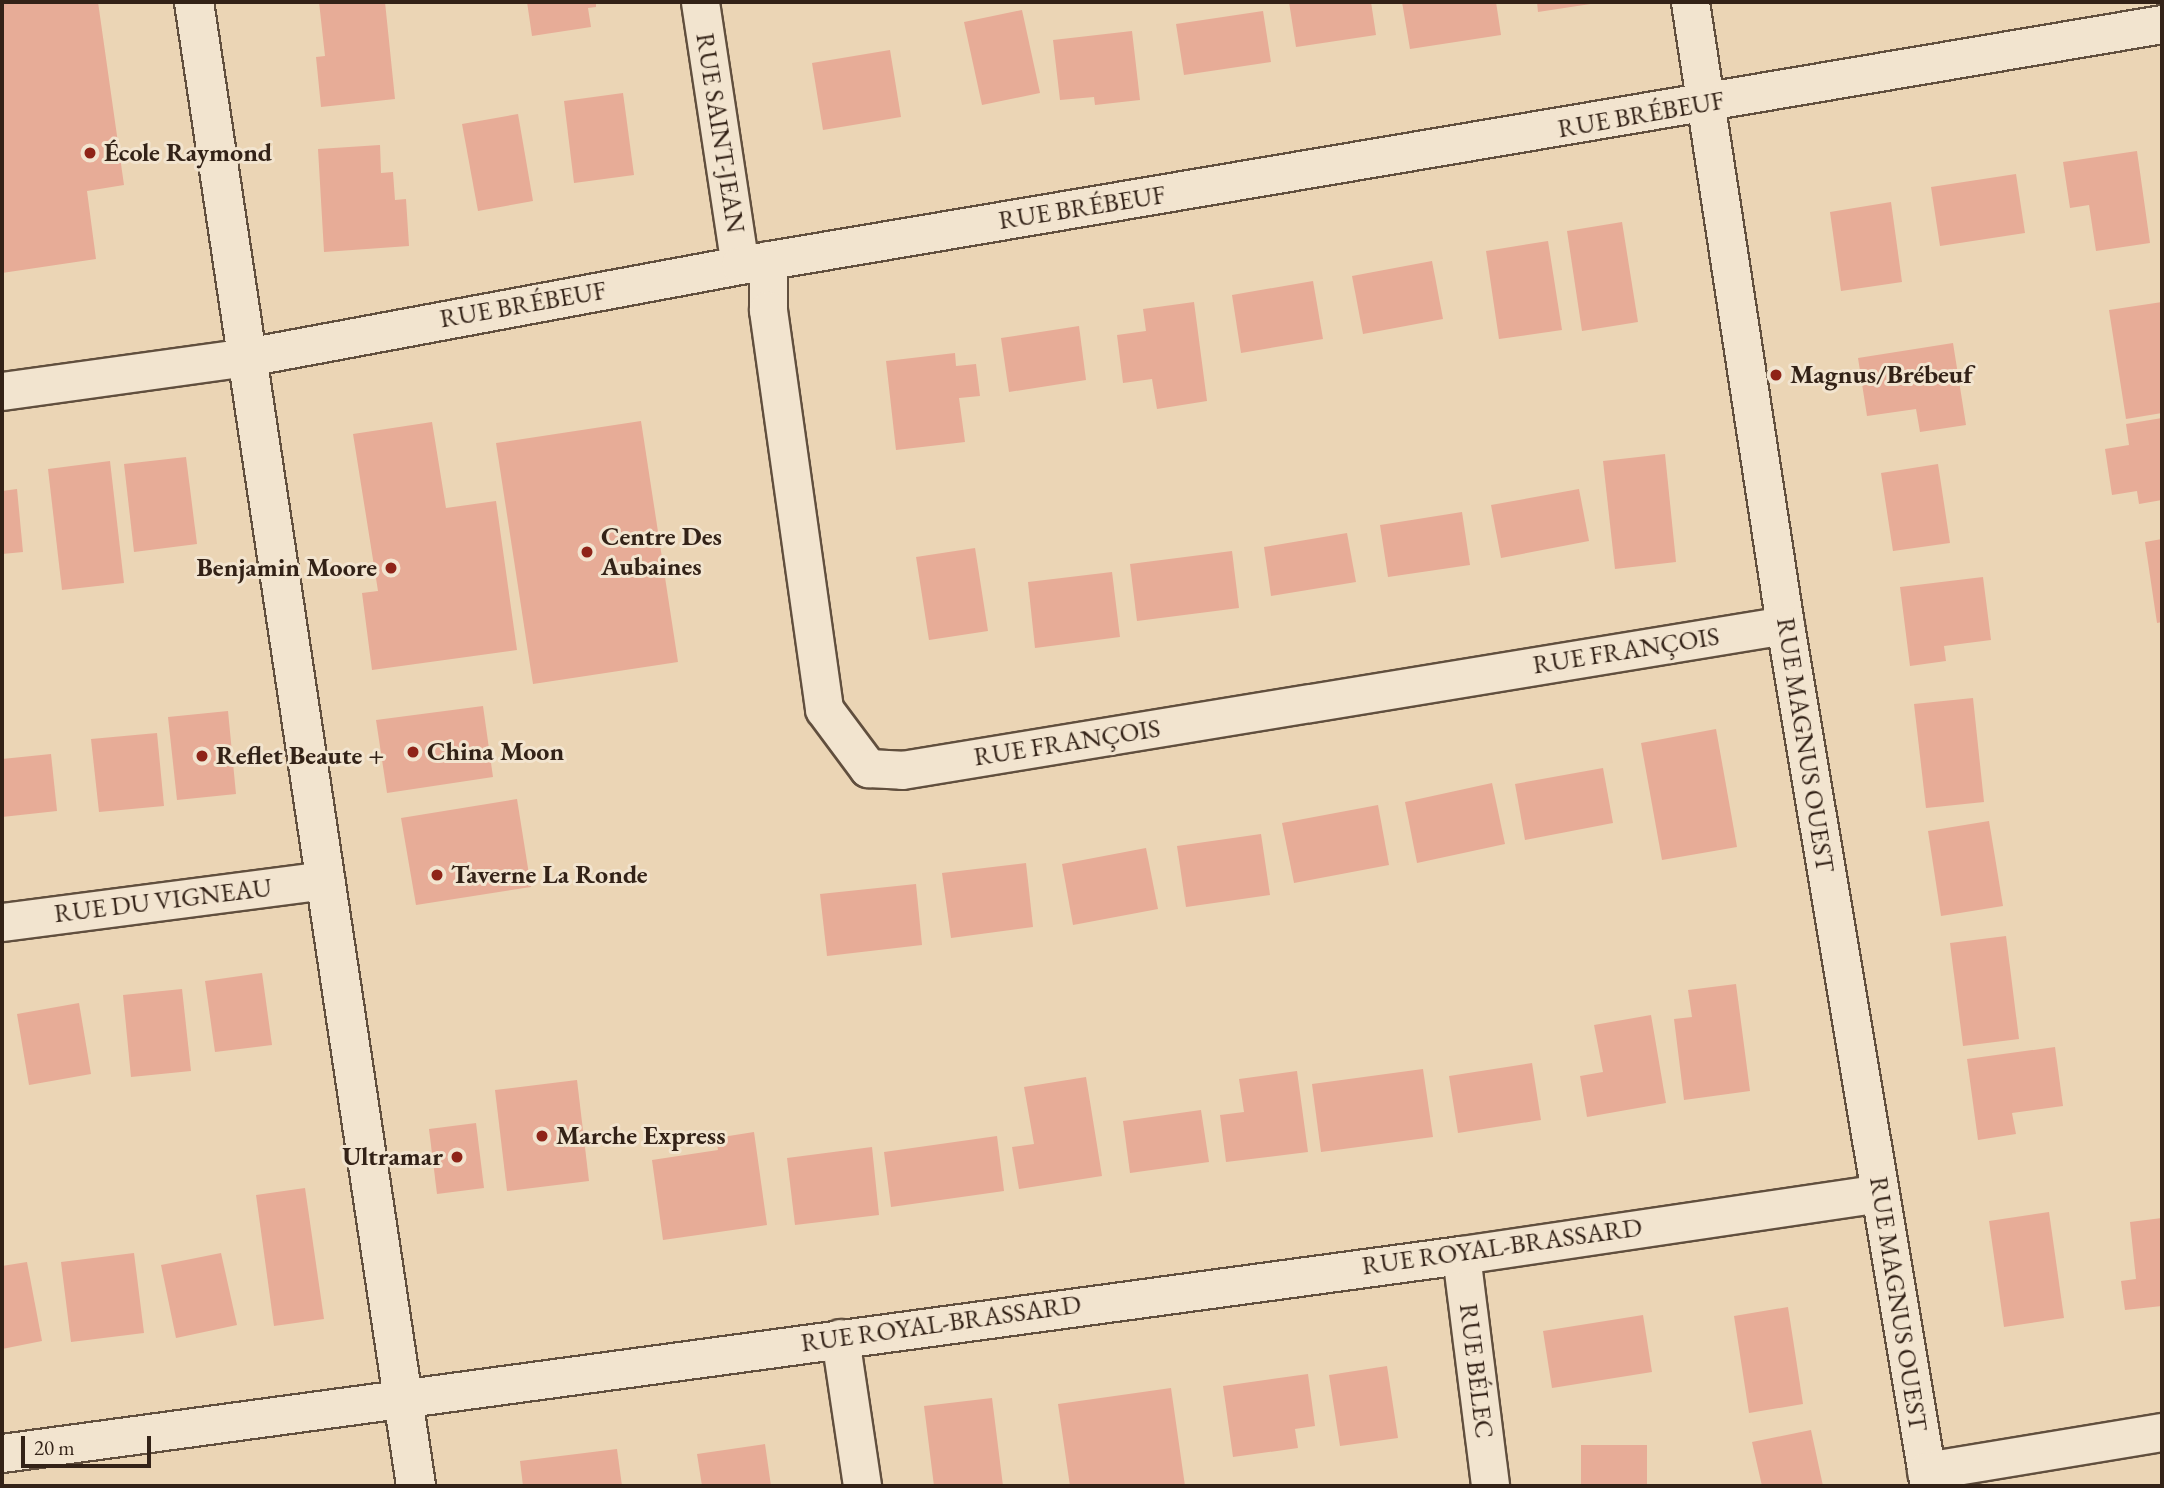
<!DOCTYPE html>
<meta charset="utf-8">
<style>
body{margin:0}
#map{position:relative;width:2164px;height:1488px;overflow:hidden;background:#ebd5b5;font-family:"EB Garamond",serif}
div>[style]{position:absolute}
.building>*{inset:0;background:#e7ac97}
.roads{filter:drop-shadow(2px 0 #614f3e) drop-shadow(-2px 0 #614f3e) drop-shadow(0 2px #614f3e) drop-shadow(0 -2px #614f3e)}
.street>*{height:37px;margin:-18.5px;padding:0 18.5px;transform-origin:18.5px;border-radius:18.5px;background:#f2e4cf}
.secondary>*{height:38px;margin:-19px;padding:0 19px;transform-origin:19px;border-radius:19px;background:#f2e4cf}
.dots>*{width:19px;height:19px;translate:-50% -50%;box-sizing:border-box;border:4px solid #f2e4cf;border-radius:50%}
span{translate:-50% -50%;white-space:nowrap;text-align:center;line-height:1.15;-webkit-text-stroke:6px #f2e4cf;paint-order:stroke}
.street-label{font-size:26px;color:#332217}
.poi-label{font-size:26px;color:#332217;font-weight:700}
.left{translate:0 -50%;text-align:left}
.right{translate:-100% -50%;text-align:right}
.frame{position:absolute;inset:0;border:4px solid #332217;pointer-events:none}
.scale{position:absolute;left:21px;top:1436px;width:130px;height:32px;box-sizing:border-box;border:4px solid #332217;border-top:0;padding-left:9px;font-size:21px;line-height:24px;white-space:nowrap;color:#332217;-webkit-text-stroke:5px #f2e4cf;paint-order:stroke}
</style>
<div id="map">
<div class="building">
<div style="clip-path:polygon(2px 2px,98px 2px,124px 185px,87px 191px,96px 259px,2px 273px)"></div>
<div style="clip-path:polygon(319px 2px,385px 2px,395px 99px,321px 107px,316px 57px,325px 56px)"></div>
<div style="clip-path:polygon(527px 2px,596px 2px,596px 7px,588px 8px,591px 27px,532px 36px)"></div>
<div style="clip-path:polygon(1289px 2px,1371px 2px,1376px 35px,1296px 47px)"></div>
<div style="clip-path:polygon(1402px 2px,1496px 2px,1501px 35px,1410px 49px)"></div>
<div style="clip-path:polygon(1537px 2px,1597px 2px,1597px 3px,1538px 12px)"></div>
<div style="clip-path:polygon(1022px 10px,1040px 93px,982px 105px,964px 22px)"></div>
<div style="clip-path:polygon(1263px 11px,1271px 62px,1184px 75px,1176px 24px)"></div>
<div style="clip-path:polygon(1132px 31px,1140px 100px,1095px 105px,1094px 97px,1060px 100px,1053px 40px)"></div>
<div style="clip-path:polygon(890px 50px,901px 117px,823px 130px,812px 63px)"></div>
<div style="clip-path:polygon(623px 93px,634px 175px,574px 183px,564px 101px)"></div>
<div style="clip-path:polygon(518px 114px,533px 201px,478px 211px,462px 124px)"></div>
<div style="clip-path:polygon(380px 145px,381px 173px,393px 172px,395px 200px,406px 199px,409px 246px,324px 252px,318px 149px)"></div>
<div style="clip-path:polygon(2137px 151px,2150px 243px,2096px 251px,2089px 205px,2070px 208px,2063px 162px)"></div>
<div style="clip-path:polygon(2016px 174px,2025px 233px,1940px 246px,1931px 187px)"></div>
<div style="clip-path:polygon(1891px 202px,1902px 282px,1841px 291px,1830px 212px)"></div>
<div style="clip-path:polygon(1622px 222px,1638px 322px,1582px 331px,1567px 231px)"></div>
<div style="clip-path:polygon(1548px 241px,1562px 330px,1499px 339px,1486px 251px)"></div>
<div style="clip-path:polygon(1432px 261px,1443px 319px,1363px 334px,1352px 276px)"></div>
<div style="clip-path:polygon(1313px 281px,1323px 339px,1241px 353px,1232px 295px)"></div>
<div style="clip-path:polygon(1194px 302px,1207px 401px,1157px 409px,1152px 379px,1123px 383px,1117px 335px,1146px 331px,1143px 309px)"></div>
<div style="clip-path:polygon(2162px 302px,2162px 413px,2126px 419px,2109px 310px)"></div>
<div style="clip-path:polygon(1079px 326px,1086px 380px,1009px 392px,1001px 338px)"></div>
<div style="clip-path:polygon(1953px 343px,1966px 425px,1920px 432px,1916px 409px,1867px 416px,1858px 358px)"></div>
<div style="clip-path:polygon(955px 353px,956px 366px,976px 364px,980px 396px,959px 398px,965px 442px,896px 450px,886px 361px)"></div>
<div style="clip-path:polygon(2162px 418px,2162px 500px,2139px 504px,2137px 491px,2112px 495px,2105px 449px,2129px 445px,2126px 424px)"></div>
<div style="clip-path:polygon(641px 421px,678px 662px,533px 684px,496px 443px)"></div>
<div style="clip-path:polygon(432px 422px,446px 508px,496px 501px,517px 650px,372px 670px,362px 593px,378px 591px,353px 434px)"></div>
<div style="clip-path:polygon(1665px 454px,1676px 562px,1615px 569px,1603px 461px)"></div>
<div style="clip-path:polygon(186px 457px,197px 544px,134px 552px,124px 464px)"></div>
<div style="clip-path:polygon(110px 461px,124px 583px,62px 590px,48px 469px)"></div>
<div style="clip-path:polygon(1938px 464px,1950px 543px,1893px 551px,1881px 473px)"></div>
<div style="clip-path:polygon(17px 489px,23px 552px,2px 554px,2px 491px)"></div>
<div style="clip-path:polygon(1579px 489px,1589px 541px,1501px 558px,1491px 505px)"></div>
<div style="clip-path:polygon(1462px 512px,1470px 565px,1388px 577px,1380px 525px)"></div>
<div style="clip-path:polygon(1347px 533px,1356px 582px,1271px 596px,1264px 547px)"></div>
<div style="clip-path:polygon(2162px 539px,2162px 622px,2157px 623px,2145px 542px)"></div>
<div style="clip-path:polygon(975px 548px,988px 631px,929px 640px,916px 557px)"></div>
<div style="clip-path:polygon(1232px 551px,1239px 608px,1137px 621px,1130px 564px)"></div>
<div style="clip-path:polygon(1112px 572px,1120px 637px,1035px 648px,1028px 582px)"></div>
<div style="clip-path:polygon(1983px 577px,1991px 640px,1944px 646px,1946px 661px,1910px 666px,1900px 587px)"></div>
<div style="clip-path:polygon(1973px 698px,1984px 802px,1926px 808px,1914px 704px)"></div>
<div style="clip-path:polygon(483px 706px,493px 777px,387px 793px,376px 720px)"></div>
<div style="clip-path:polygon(228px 711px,236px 794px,177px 800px,168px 717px)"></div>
<div style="clip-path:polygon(1716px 729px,1737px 847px,1662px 860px,1641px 743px)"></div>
<div style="clip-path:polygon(157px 733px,164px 806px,99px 812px,91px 739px)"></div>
<div style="clip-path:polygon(51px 754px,57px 811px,2px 817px,2px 759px)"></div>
<div style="clip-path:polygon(1603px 768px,1613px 823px,1525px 840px,1515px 784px)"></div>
<div style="clip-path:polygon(1492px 783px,1505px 844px,1417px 863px,1405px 802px)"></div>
<div style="clip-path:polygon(517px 799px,531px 887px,416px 905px,401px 818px)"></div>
<div style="clip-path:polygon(1378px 805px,1389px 865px,1294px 883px,1282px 823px)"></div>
<div style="clip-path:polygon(1989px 821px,2003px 906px,1941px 916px,1928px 831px)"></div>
<div style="clip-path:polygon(1261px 834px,1270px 895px,1186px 907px,1177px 846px)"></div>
<div style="clip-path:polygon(1146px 848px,1158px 909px,1073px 925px,1062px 864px)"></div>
<div style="clip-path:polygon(1026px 863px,1033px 927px,951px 938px,942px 873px)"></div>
<div style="clip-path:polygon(916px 884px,922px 945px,827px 956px,820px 894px)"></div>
<div style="clip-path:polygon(2006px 936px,2019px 1039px,1963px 1046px,1950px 943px)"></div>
<div style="clip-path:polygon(262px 973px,272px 1045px,215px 1052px,205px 981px)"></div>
<div style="clip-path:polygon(1736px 984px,1750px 1091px,1684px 1100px,1674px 1019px,1692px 1017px,1688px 990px)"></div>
<div style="clip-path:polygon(182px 989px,191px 1071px,131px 1077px,123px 995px)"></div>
<div style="clip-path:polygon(79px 1003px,91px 1074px,29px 1085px,17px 1014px)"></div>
<div style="clip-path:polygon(1651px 1015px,1666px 1103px,1587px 1117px,1580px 1076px,1603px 1072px,1594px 1025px)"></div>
<div style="clip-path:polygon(2055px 1047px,2063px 1106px,2012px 1113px,2016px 1134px,1978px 1140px,1967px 1059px)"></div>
<div style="clip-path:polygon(1532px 1063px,1541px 1120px,1458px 1133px,1449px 1076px)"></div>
<div style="clip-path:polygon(1423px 1069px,1433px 1137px,1321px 1152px,1312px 1084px)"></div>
<div style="clip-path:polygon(1297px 1071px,1308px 1152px,1226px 1162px,1220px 1115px,1244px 1112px,1239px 1079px)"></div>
<div style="clip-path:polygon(1086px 1077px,1102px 1176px,1019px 1189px,1012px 1147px,1034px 1144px,1024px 1087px)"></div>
<div style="clip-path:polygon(577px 1080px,589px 1181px,507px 1191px,495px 1090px)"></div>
<div style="clip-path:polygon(1201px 1110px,1209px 1162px,1130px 1173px,1123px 1121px)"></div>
<div style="clip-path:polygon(476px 1123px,484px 1188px,437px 1194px,429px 1129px)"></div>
<div style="clip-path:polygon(754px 1132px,767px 1225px,663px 1240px,652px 1160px,718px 1150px,716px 1138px)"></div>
<div style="clip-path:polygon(997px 1136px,1004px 1191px,891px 1207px,884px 1152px)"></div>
<div style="clip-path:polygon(872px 1147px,879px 1215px,795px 1225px,787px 1158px)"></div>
<div style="clip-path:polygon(305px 1188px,324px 1319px,274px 1326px,256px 1195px)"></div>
<div style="clip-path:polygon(2049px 1212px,2064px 1318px,2004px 1327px,1989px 1221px)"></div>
<div style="clip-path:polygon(2162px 1218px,2162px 1306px,2125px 1310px,2121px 1281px,2136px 1279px,2130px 1222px)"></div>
<div style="clip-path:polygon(134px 1253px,144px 1333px,71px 1342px,61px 1262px)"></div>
<div style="clip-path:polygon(221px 1253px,237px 1325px,176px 1338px,161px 1265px)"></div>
<div style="clip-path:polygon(27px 1262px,42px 1341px,2px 1349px,2px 1266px)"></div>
<div style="clip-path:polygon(1788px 1307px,1803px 1404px,1749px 1413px,1734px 1316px)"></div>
<div style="clip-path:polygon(1643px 1315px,1652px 1372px,1552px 1388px,1543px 1331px)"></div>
<div style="clip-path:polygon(1387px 1366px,1398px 1438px,1340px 1446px,1329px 1375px)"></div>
<div style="clip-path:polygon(1308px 1374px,1315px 1426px,1295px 1429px,1298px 1448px,1233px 1457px,1223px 1386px)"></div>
<div style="clip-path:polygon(1171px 1388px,1185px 1486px,1070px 1486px,1058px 1404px)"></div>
<div style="clip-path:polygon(992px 1398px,1003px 1486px,934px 1486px,924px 1406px)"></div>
<div style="clip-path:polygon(1811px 1430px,1823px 1486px,1762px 1486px,1752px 1442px)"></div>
<div style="clip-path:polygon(765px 1444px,771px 1486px,702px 1486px,697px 1454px)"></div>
<div style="clip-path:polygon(1581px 1445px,1647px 1445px,1647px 1486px,1581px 1486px)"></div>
<div style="clip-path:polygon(617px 1449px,622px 1486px,523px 1486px,520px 1461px)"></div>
</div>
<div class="roads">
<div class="street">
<div style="left:700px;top:2px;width:266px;rotate:81.4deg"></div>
<div style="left:1690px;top:2px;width:630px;rotate:81.33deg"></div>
<div style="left:1785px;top:625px;width:873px;rotate:80.51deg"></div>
<div style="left:768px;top:260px;width:50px;rotate:90deg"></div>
<div style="left:768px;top:310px;width:403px;rotate:82deg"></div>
<div style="left:824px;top:709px;width:74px;rotate:53.3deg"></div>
<div style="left:868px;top:768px;width:34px;rotate:3deg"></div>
<div style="left:902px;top:770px;width:895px;rotate:-9.33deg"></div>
<div style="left:2px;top:391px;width:247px;rotate:-7.9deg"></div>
<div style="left:247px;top:357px;width:502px;rotate:-10.57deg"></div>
<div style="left:740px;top:265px;width:1442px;rotate:-9.62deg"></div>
<div style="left:2px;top:922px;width:326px;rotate:-7.4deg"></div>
<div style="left:1461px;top:1255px;width:233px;rotate:82.8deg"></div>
<div style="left:840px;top:1338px;width:150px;rotate:81.5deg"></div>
<div style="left:2px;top:1453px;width:1472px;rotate:-7.73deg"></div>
<div style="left:1461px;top:1255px;width:423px;rotate:-8.4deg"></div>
<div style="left:1926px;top:1471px;width:239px;rotate:-9.4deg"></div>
</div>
<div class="secondary">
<div style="left:194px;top:2px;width:1501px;rotate:81.49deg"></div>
</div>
</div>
<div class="dots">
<div style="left:90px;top:153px;background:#8f2418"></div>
<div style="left:1776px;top:375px;background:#8f2418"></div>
<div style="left:587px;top:552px;background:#8f2418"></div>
<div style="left:391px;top:568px;background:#8f2418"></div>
<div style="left:413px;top:752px;background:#8f2418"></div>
<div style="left:202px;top:756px;background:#8f2418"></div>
<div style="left:437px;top:875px;background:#8f2418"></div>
<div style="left:542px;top:1136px;background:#8f2418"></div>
<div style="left:457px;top:1157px;background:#8f2418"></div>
</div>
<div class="street-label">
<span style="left:1641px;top:115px;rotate:-10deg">RUE BRÉBEUF</span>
<span style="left:720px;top:133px;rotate:81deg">RUE SAINT-JEAN</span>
<span style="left:1082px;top:208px;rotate:-9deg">RUE BRÉBEUF</span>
<span style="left:523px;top:305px;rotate:-10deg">RUE BRÉBEUF</span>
<span style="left:1626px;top:651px;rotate:-9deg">RUE FRANÇOIS</span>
<span style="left:1067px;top:743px;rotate:-9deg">RUE FRANÇOIS</span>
<span style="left:1805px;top:745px;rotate:81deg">RUE MAGNUS OUEST</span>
<span style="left:163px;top:901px;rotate:-7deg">RUE DU VIGNEAU</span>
<span style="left:1502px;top:1247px;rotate:-8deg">RUE ROYAL-BRASSARD</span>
<span style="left:1898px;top:1304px;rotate:81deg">RUE MAGNUS OUEST</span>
<span style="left:941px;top:1324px;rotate:-8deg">RUE ROYAL-BRASSARD</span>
<span style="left:1476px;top:1371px;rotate:83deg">RUE BÉLEC</span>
</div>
<div class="poi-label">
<span class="left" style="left:104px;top:153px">École Raymond</span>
<span class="left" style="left:1790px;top:375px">Magnus/Brébeuf</span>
<span class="left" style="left:601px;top:552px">Centre Des<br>Aubaines</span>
<span class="right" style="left:377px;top:568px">Benjamin Moore</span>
<span class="left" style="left:427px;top:752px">China Moon</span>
<span class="left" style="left:216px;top:756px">Reflet Beaute +</span>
<span class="left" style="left:451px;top:875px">Taverne La Ronde</span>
<span class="left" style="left:556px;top:1136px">Marche Express</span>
<span class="right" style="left:443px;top:1157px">Ultramar</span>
</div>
<div class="frame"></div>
<div class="scale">20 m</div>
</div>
